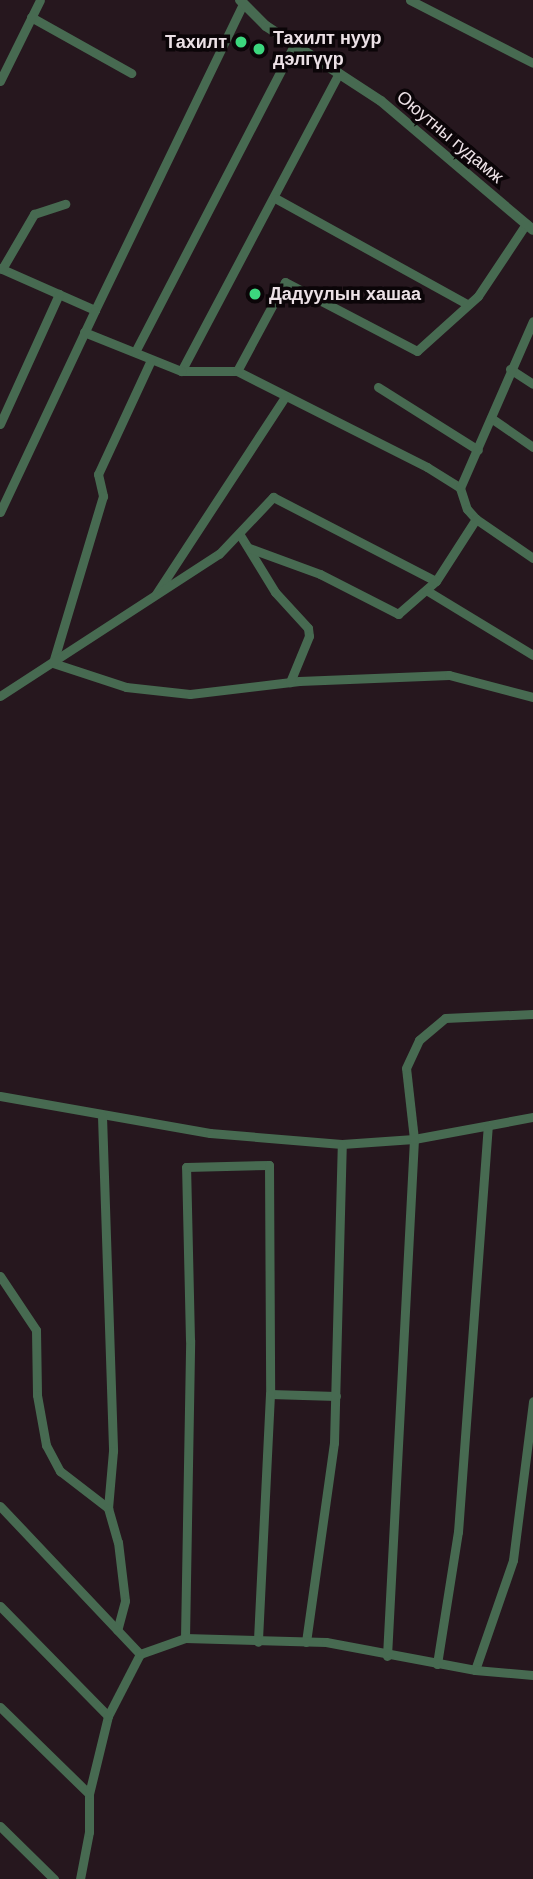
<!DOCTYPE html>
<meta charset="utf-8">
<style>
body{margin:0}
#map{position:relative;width:533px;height:1879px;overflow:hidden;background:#26171e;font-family:Arial,sans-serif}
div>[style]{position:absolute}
.minor>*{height:9px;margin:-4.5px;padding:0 4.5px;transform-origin:4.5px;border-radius:4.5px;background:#476a51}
.tertiary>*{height:10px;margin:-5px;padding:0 5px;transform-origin:5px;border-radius:5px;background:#476a51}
.dots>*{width:19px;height:19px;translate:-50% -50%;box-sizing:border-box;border:4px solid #0b0508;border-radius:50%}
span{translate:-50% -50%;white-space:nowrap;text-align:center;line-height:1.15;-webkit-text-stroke:7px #0b0508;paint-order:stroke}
.poi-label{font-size:18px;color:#ece1e6;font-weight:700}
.left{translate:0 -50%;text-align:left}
.right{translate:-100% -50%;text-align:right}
.street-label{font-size:18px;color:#ece1e6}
</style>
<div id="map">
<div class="minor">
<div style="left:410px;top:0;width:138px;rotate:27.1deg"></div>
<div style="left:31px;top:17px;width:115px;rotate:29.2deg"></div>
<div style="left:339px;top:73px;width:337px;rotate:117.9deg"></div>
<div style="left:181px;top:371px;width:56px"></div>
<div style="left:237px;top:371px;width:213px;rotate:26.8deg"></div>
<div style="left:427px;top:467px;width:39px;rotate:32deg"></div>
<div style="left:460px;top:488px;width:22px;rotate:72deg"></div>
<div style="left:467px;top:509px;width:13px;rotate:48deg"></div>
<div style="left:476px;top:519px;width:69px;rotate:34.4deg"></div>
<div style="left:0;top:81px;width:90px;rotate:-63.7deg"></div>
<div style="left:275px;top:198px;width:219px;rotate:28.9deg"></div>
<div style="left:0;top:268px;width:104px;rotate:23.9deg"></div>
<div style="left:95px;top:310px;width:340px;rotate:-64.2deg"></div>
<div style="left:2px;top:269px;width:64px;rotate:-59.8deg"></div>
<div style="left:34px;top:214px;width:33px;rotate:-18deg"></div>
<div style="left:84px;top:332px;width:105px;rotate:21.9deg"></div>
<div style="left:135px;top:352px;width:346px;rotate:-62.6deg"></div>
<div style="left:151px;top:360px;width:126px;rotate:114.9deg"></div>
<div style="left:98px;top:474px;width:23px;rotate:77deg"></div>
<div style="left:103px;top:496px;width:174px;rotate:106.7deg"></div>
<div style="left:53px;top:663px;width:77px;rotate:18.2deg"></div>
<div style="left:126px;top:687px;width:64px;rotate:6.2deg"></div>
<div style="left:190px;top:694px;width:110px;rotate:-6.8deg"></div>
<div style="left:299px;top:681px;width:150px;rotate:-2.3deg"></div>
<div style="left:449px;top:675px;width:87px;rotate:14.7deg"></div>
<div style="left:510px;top:369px;width:27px;rotate:33deg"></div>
<div style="left:237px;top:371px;width:101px;rotate:-61.7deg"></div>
<div style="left:285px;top:282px;width:149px;rotate:27.6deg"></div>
<div style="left:417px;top:351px;width:82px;rotate:-42deg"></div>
<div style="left:478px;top:296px;width:87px;rotate:-56.3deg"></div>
<div style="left:378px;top:387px;width:118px;rotate:32.2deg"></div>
<div style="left:491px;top:418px;width:51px;rotate:34.6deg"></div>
<div style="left:0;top:424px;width:143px;rotate:-65.6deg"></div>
<div style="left:460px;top:488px;width:182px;rotate:-66.4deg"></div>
<div style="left:0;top:512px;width:223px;rotate:-64.8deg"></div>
<div style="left:240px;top:535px;width:67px;rotate:58.4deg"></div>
<div style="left:275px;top:592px;width:49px;rotate:47.5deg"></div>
<div style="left:308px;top:628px;width:8px;rotate:83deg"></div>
<div style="left:309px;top:636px;width:50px;rotate:112.4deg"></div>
<div style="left:249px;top:548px;width:76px;rotate:20.1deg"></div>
<div style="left:320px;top:574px;width:88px;rotate:27.1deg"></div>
<div style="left:398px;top:614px;width:50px;rotate:-41deg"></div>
<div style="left:436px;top:581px;width:74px;rotate:-57.2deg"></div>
<div style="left:426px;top:590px;width:125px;rotate:31.3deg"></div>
<div style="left:156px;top:594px;width:235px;rotate:-56.8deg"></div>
<div style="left:0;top:696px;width:261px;rotate:-33deg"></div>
<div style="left:219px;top:554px;width:79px;rotate:-46.5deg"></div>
<div style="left:273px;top:497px;width:183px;rotate:27.3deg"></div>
<div style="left:0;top:1096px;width:213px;rotate:10deg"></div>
<div style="left:210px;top:1133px;width:132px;rotate:4.8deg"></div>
<div style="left:342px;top:1144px;width:72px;rotate:-4deg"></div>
<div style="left:414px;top:1139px;width:121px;rotate:-10.5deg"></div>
<div style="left:102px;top:1116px;width:335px;rotate:88.1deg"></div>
<div style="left:113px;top:1451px;width:57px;rotate:95deg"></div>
<div style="left:0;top:1276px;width:65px;rotate:56.3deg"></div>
<div style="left:36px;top:1330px;width:65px;rotate:89.1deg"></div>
<div style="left:37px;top:1395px;width:51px;rotate:79.8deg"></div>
<div style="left:46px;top:1445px;width:30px;rotate:62deg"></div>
<div style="left:60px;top:1471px;width:61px;rotate:37.6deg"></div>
<div style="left:108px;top:1508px;width:35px;rotate:74deg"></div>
<div style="left:118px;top:1542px;width:59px;rotate:83.2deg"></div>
<div style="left:125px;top:1601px;width:30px;rotate:105deg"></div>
<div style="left:270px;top:1394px;width:66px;rotate:1.7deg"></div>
<div style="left:0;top:1506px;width:204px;rotate:46.6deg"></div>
<div style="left:0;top:1606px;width:154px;rotate:45.5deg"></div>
<div style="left:185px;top:1638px;width:298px;rotate:-89deg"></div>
<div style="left:190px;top:1340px;width:173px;rotate:-91.3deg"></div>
<div style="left:186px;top:1167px;width:83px;rotate:-1.4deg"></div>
<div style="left:269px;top:1165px;width:229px;rotate:89.7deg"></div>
<div style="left:270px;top:1394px;width:248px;rotate:92.8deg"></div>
<div style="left:306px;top:1642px;width:201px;rotate:-82deg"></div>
<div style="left:334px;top:1443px;width:299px;rotate:-88.5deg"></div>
<div style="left:387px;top:1656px;width:518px;rotate:-87.01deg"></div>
<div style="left:414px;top:1139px;width:71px;rotate:-96.4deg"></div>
<div style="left:406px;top:1068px;width:31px;rotate:-65deg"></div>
<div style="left:419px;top:1040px;width:34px;rotate:-40deg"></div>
<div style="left:445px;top:1018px;width:88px;rotate:-2.6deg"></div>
<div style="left:437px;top:1664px;width:134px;rotate:-81deg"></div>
<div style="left:458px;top:1532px;width:405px;rotate:-85.8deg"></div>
<div style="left:475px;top:1670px;width:116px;rotate:-70.9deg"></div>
<div style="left:513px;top:1560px;width:160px;rotate:-82.8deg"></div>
<div style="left:0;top:1707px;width:124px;rotate:44.3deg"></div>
<div style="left:0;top:1826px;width:76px;rotate:44.5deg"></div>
<div style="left:80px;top:1879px;width:48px;rotate:-79.2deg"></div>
<div style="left:89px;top:1832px;width:38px;rotate:-90deg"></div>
<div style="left:89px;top:1794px;width:80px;rotate:-76.3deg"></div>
<div style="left:108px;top:1716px;width:70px;rotate:-62.7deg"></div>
<div style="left:140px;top:1654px;width:48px;rotate:-19.6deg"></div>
<div style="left:185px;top:1638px;width:141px;rotate:1.6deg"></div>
<div style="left:326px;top:1642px;width:152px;rotate:10.6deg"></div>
<div style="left:475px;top:1670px;width:58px;rotate:4.9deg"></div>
</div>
<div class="tertiary">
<div style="left:240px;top:0;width:37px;rotate:45deg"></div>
<div style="left:266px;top:26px;width:137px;rotate:33.1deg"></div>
<div style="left:381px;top:101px;width:199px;rotate:40.3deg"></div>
</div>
<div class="dots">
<div style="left:241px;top:42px;background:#3cd77e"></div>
<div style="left:259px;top:49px;background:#3cd77e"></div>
<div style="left:255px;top:294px;background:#3cd77e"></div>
</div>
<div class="poi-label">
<span class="left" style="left:273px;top:49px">Тахилт нуур<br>дэлгүүр</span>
<span class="right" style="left:227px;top:42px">Тахилт</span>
<span class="left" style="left:269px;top:294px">Дадуулын хашаа</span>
</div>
<div class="street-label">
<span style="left:450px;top:137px;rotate:40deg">Оюутны гудамж</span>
</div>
</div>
